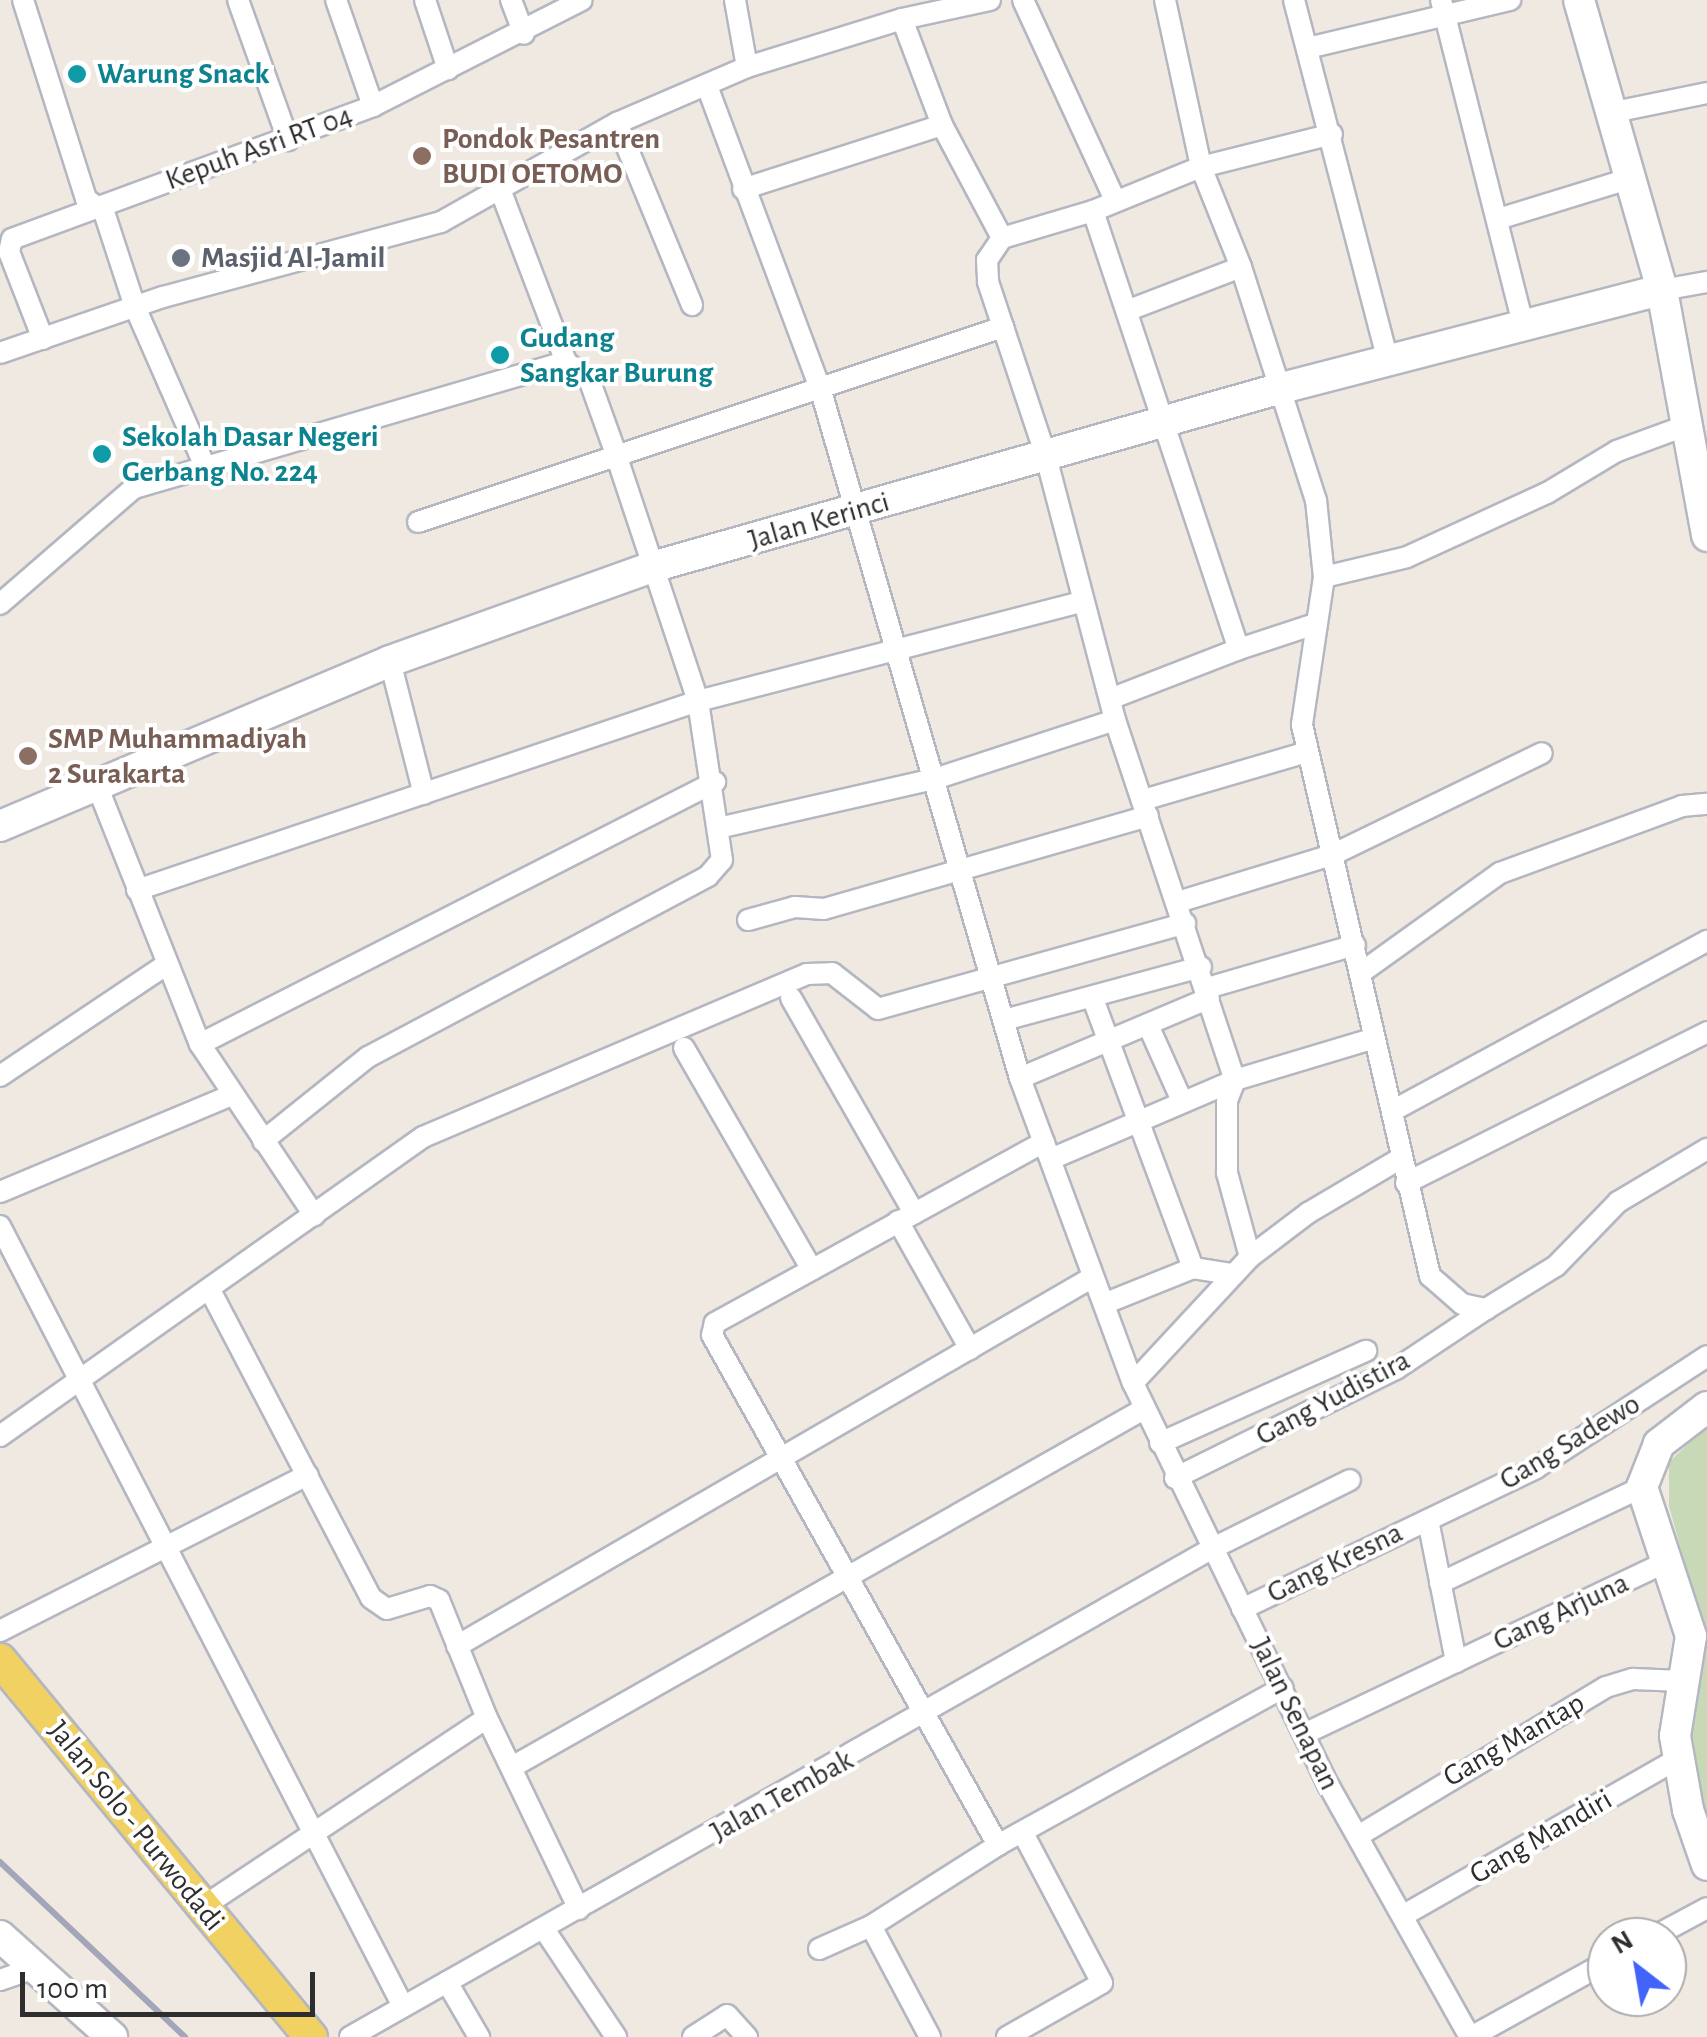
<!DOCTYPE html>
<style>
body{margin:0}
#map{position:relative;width:1707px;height:2037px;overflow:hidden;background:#efe9e1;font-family:"Alegreya Sans",sans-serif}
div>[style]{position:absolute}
.cemetery>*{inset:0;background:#c8d9b8}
.roads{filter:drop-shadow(2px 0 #b4b7c1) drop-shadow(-2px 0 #b4b7c1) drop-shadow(0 2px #b4b7c1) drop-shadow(0 -2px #b4b7c1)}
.street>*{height:20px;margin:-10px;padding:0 10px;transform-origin:10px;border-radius:10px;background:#fff}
.secondary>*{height:30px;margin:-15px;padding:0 15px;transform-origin:15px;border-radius:15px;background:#fff}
.primary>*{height:32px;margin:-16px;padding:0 16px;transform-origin:16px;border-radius:16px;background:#f2d163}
.rail>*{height:6px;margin:-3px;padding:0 3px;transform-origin:3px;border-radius:3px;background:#a3a6b8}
.dots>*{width:28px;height:28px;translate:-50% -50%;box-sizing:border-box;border:5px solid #fff;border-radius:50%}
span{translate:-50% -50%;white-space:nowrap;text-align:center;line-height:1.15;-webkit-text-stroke:8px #fff;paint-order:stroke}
.culture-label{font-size:30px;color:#0d838f;font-weight:700}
.left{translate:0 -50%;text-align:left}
.education-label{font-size:30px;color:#785e54;font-weight:700}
.street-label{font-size:30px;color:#2e2e2e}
.worship-label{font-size:30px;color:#5b616d;font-weight:700}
.north{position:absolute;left:1587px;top:1917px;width:100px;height:100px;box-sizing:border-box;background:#fff;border:2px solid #ababab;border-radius:50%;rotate:329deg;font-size:28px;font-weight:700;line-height:40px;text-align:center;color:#2e2e2e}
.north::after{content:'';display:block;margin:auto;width:35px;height:45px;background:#4264fb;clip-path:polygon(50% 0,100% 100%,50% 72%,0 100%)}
.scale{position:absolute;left:20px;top:1972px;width:295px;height:45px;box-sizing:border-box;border:5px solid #2e2e2e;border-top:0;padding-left:12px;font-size:30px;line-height:35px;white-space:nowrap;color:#2e2e2e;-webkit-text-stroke:8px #fff;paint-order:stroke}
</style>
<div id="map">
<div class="cemetery">
<div style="clip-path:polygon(1707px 1426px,1707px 1814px,1685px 1726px,1685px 1690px,1704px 1649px,1703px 1630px,1669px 1506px,1669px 1462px)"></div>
</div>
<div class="roads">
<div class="street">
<div style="left:23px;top:0;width:209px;rotate:72.4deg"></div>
<div style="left:86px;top:199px;width:22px;rotate:36deg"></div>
<div style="left:104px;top:212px;width:100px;rotate:71.9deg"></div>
<div style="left:135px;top:307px;width:177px;rotate:66.3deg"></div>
<div style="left:238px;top:0;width:149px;rotate:70.3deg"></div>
<div style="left:425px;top:0;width:73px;rotate:71.6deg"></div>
<div style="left:511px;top:0;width:36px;rotate:69deg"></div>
<div style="left:1023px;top:0;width:220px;rotate:65.3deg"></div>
<div style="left:1165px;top:0;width:171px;rotate:77.8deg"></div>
<div style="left:1201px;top:167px;width:135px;rotate:-14.1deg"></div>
<div style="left:1294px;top:0;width:373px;rotate:75.4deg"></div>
<div style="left:1441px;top:0;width:337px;rotate:75.8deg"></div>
<div style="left:902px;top:19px;width:113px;rotate:69.3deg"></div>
<div style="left:942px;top:125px;width:128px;rotate:62deg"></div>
<div style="left:1002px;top:238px;width:27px;rotate:124deg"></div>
<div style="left:987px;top:260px;width:22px;rotate:87deg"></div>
<div style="left:988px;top:282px;width:180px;rotate:71.6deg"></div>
<div style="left:1045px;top:453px;width:276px;rotate:75.3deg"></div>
<div style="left:1115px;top:720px;width:379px;rotate:71.6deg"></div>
<div style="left:1235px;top:1080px;width:22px;rotate:111deg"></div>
<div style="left:1227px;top:1101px;width:72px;rotate:90deg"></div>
<div style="left:1227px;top:1173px;width:87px;rotate:74.7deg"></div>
<div style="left:1308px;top:48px;width:208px;rotate:-13.4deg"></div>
<div style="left:747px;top:67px;width:162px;rotate:-17.2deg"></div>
<div style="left:902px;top:19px;width:90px;rotate:-12.2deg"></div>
<div style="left:707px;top:86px;width:326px;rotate:69.5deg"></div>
<div style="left:821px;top:391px;width:715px;rotate:73.85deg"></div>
<div style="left:1020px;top:1078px;width:325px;rotate:69.7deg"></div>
<div style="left:1133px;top:1383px;width:448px;rotate:64.1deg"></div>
<div style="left:1329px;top:1786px;width:288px;rotate:60.7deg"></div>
<div style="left:373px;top:106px;width:234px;rotate:-26.9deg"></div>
<div style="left:1614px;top:112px;width:95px;rotate:-11.5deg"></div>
<div style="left:617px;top:123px;width:197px;rotate:67.6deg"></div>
<div style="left:743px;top:189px;width:209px;rotate:-17.8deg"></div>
<div style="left:1093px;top:211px;width:117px;rotate:-22.2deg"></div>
<div style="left:1201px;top:167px;width:108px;rotate:68.2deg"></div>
<div style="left:1241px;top:267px;width:245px;rotate:72.2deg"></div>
<div style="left:1316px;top:500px;width:77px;rotate:84.1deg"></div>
<div style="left:1324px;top:577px;width:150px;rotate:98.5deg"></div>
<div style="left:1302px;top:725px;width:566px;rotate:76.92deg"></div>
<div style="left:1430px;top:1276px;width:43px;rotate:41.2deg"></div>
<div style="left:1462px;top:1304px;width:25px;rotate:12deg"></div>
<div style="left:1486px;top:1309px;width:82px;rotate:-31.6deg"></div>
<div style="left:1556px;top:1266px;width:89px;rotate:-45.9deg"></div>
<div style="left:1618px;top:1202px;width:104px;rotate:-30.8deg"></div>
<div style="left:1498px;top:219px;width:139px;rotate:-17.1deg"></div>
<div style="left:1002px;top:238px;width:95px;rotate:-16.5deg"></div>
<div style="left:1093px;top:211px;width:462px;rotate:71.6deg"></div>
<div style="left:1239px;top:649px;width:80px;rotate:-18.2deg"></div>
<div style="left:1662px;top:290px;width:46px;rotate:-10.1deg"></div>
<div style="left:1129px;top:310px;width:120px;rotate:-21deg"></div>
<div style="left:43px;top:339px;width:93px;rotate:-111.3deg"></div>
<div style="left:9px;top:252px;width:13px;rotate:-77deg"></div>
<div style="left:12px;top:239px;width:385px;rotate:-20.2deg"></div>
<div style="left:373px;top:106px;width:112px;rotate:-109.2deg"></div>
<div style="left:0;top:353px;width:172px;rotate:-19deg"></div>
<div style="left:163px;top:297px;width:288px;rotate:-15.1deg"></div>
<div style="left:441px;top:222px;width:202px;rotate:-29.4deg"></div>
<div style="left:617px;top:123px;width:142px;rotate:-23.3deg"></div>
<div style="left:747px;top:67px;width:68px;rotate:-100.2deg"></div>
<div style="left:418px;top:522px;width:617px;rotate:-18.43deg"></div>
<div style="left:1324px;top:577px;width:85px;rotate:-13.5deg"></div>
<div style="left:1407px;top:557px;width:154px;rotate:-24.6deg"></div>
<div style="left:1547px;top:493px;width:82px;rotate:-31deg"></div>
<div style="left:1617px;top:451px;width:72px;rotate:-20.2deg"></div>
<div style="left:0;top:604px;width:177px;rotate:-40.9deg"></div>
<div style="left:134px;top:488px;width:450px;rotate:-16.3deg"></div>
<div style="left:390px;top:661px;width:137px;rotate:75.7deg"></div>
<div style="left:1110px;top:699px;width:138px;rotate:-21.2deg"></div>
<div style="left:96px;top:783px;width:281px;rotate:68.3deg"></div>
<div style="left:200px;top:1044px;width:206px;rotate:56.3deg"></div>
<div style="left:1143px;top:800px;width:171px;rotate:-16.3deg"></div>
<div style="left:718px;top:828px;width:226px;rotate:-12.8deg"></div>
<div style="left:938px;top:778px;width:186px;rotate:-18.1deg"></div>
<div style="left:137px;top:890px;width:592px;rotate:-18.62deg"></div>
<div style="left:698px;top:701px;width:396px;rotate:-14.5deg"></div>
<div style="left:1178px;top:902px;width:161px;rotate:-17deg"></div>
<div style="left:1332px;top:855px;width:233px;rotate:-25.9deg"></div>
<div style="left:748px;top:920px;width:49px;rotate:-15.5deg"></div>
<div style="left:795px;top:907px;width:29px;rotate:4deg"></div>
<div style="left:824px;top:909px;width:337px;rotate:-16deg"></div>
<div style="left:1362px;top:972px;width:170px;rotate:-35.7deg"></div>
<div style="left:1500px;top:873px;width:194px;rotate:-20.2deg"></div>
<div style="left:1682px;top:806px;width:25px;rotate:-5deg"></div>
<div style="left:1207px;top:988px;width:154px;rotate:-16.2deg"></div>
<div style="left:791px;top:998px;width:248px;rotate:60.2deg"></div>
<div style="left:1093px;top:999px;width:287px;rotate:69.6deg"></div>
<div style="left:1193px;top:1268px;width:38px;rotate:9deg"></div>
<div style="left:1004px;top:1020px;width:204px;rotate:-15.1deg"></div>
<div style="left:1148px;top:1025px;width:83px;rotate:65.9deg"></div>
<div style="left:200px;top:1044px;width:578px;rotate:-26.96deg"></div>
<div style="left:684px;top:1048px;width:256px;rotate:60deg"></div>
<div style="left:0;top:1076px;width:201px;rotate:-33.8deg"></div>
<div style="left:1020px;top:1078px;width:205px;rotate:-22.9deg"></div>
<div style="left:1394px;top:1110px;width:356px;rotate:-28.4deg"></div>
<div style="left:263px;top:1141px;width:134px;rotate:-38.7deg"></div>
<div style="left:368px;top:1057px;width:385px;rotate:-28deg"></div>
<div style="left:708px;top:876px;width:21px;rotate:-49deg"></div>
<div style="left:722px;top:860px;width:161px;rotate:-98.6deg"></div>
<div style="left:698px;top:701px;width:260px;rotate:-108.4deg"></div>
<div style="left:616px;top:454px;width:80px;rotate:-109.8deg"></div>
<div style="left:589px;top:379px;width:29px;rotate:-144deg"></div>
<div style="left:566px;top:362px;width:187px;rotate:-110.9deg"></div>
<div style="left:1044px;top:1142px;width:376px;rotate:151.2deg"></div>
<div style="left:715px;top:1323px;width:12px;rotate:104deg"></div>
<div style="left:712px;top:1335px;width:585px;rotate:60.72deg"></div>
<div style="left:998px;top:1845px;width:325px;rotate:-28.9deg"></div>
<div style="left:1051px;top:1159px;width:200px;rotate:-23.2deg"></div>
<div style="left:1235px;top:1080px;width:143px;rotate:-16.7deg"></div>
<div style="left:1406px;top:1183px;width:337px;rotate:-26.6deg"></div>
<div style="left:0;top:1192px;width:251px;rotate:-22.7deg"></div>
<div style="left:898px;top:1221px;width:147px;rotate:60.6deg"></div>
<div style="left:0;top:1226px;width:878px;rotate:62.68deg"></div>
<div style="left:211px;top:1292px;width:345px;rotate:62.4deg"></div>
<div style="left:371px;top:1598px;width:19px;rotate:35deg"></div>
<div style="left:387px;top:1609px;width:45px;rotate:-16.8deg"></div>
<div style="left:430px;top:1596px;width:10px;rotate:24deg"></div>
<div style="left:439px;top:1600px;width:127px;rotate:67.9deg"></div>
<div style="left:487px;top:1718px;width:212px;rotate:64.3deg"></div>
<div style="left:1106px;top:1303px;width:94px;rotate:-21.9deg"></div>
<div style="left:1133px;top:1383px;width:172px;rotate:-47.1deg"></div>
<div style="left:1250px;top:1257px;width:73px;rotate:-37.2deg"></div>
<div style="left:1308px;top:1213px;width:108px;rotate:-30.6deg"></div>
<div style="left:0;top:1436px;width:518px;rotate:-35.25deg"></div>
<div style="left:423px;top:1137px;width:417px;rotate:-23deg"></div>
<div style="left:807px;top:974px;width:25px;rotate:-2deg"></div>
<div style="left:832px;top:973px;width:58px;rotate:38deg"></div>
<div style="left:878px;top:1009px;width:319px;rotate:-15.6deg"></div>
<div style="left:1160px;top:1443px;width:226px;rotate:-24.1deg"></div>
<div style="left:1175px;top:1478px;width:246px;rotate:-26.3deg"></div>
<div style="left:1396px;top:1369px;width:108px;rotate:-33.7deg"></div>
<div style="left:1428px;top:1520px;width:145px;rotate:78.8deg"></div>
<div style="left:1440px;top:1583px;width:224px;rotate:-25.4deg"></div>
<div style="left:1242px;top:1609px;width:326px;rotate:-25.6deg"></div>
<div style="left:1536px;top:1468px;width:204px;rotate:-33.2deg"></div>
<div style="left:0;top:1631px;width:345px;rotate:-26.9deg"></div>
<div style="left:457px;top:1646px;width:735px;rotate:-30.12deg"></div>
<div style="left:1304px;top:1734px;width:402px;rotate:-25.4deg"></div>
<div style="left:512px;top:1767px;width:726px;rotate:-29.53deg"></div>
<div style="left:1358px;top:1836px;width:289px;rotate:-31deg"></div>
<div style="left:1606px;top:1687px;width:28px;rotate:-17deg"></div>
<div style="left:1633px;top:1679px;width:49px;rotate:2.3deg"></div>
<div style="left:201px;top:1908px;width:343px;rotate:-33.6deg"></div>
<div style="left:1404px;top:1915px;width:314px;rotate:-29.7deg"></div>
<div style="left:871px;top:1926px;width:151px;rotate:-32.5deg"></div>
<div style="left:544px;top:1929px;width:130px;rotate:56.3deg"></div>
<div style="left:1653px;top:1937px;width:61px;rotate:-28.2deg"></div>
<div style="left:819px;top:1949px;width:57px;rotate:-23.9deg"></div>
<div style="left:871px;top:1926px;width:126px;rotate:62deg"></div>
<div style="left:0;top:1980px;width:36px;rotate:-19deg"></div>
<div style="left:447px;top:1982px;width:64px;rotate:59.8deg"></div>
<div style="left:350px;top:2037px;width:990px;rotate:-29.54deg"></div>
<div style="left:1211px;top:1549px;width:155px;rotate:-26.4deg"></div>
<div style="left:693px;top:2037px;width:40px;rotate:-32.9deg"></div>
<div style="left:727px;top:2015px;width:30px;rotate:48deg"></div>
<div style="left:1007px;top:2037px;width:109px;rotate:-29.6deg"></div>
<div style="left:1102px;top:1983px;width:170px;rotate:-117.8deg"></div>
<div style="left:1471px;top:2037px;width:155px;rotate:-28.9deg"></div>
</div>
<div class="secondary">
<div style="left:1579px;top:0;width:302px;rotate:74deg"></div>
<div style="left:1662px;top:290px;width:250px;rotate:79.6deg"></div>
<div style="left:0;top:826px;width:423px;rotate:-22.9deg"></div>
<div style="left:390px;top:661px;width:278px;rotate:-19.7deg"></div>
<div style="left:652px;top:567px;width:651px;rotate:-15.87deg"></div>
<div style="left:1278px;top:389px;width:397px;rotate:-14.5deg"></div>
<div style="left:1707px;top:1407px;width:61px;rotate:142.4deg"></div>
<div style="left:1659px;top:1444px;width:46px;rotate:111.6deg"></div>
<div style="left:1642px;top:1487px;width:157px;rotate:71.8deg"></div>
<div style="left:1691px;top:1636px;width:101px;rotate:99.1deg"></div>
<div style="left:1675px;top:1736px;width:75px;rotate:80deg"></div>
<div style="left:1688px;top:1810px;width:58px;rotate:70.9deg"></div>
<div style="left:0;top:1936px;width:151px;rotate:42deg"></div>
</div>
<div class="primary">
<div style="left:0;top:1660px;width:489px;rotate:50.5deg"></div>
</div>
</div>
<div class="rail">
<div style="left:0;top:1862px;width:255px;rotate:43.4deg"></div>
</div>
<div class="dots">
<div style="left:77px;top:74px;background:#0f9aa8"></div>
<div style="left:422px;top:156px;background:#8d6e63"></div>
<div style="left:181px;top:258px;background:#6b7280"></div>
<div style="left:500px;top:355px;background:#0f9aa8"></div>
<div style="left:102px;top:454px;background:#0f9aa8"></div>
<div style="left:28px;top:756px;background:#8d6e63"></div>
</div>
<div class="culture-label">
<span class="left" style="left:97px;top:74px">Warung Snack</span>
<span class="left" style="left:520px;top:355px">Gudang<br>Sangkar Burung</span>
<span class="left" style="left:122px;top:454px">Sekolah Dasar Negeri<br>Gerbang No. 224</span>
</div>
<div class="education-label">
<span class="left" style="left:442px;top:156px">Pondok Pesantren<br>BUDI OETOMO</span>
<span class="left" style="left:48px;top:756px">SMP Muhammadiyah<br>2 Surakarta</span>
</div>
<div class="street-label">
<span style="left:259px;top:148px;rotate:-20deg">Kepuh Asri RT 04</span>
<span style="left:819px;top:521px;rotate:-16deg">Jalan Kerinci</span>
<span style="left:1333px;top:1398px;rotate:-28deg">Gang Yudistira</span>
<span style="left:1570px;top:1442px;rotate:-31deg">Gang Sadewo</span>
<span style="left:1335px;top:1563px;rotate:-26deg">Gang Kresna</span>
<span style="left:1561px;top:1612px;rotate:-25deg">Gang Arjuna</span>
<span style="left:1295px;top:1714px;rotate:64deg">Jalan Senapan</span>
<span style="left:1514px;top:1740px;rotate:-30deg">Gang Mantap</span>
<span style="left:782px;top:1796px;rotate:-29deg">Jalan Tembak</span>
<span style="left:136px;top:1826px;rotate:51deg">Jalan Solo - Purwodadi</span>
<span style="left:1541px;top:1837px;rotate:-30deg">Gang Mandiri</span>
</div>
<div class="worship-label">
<span class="left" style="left:201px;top:258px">Masjid Al-Jamil</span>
</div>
<div class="north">N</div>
<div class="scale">100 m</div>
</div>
